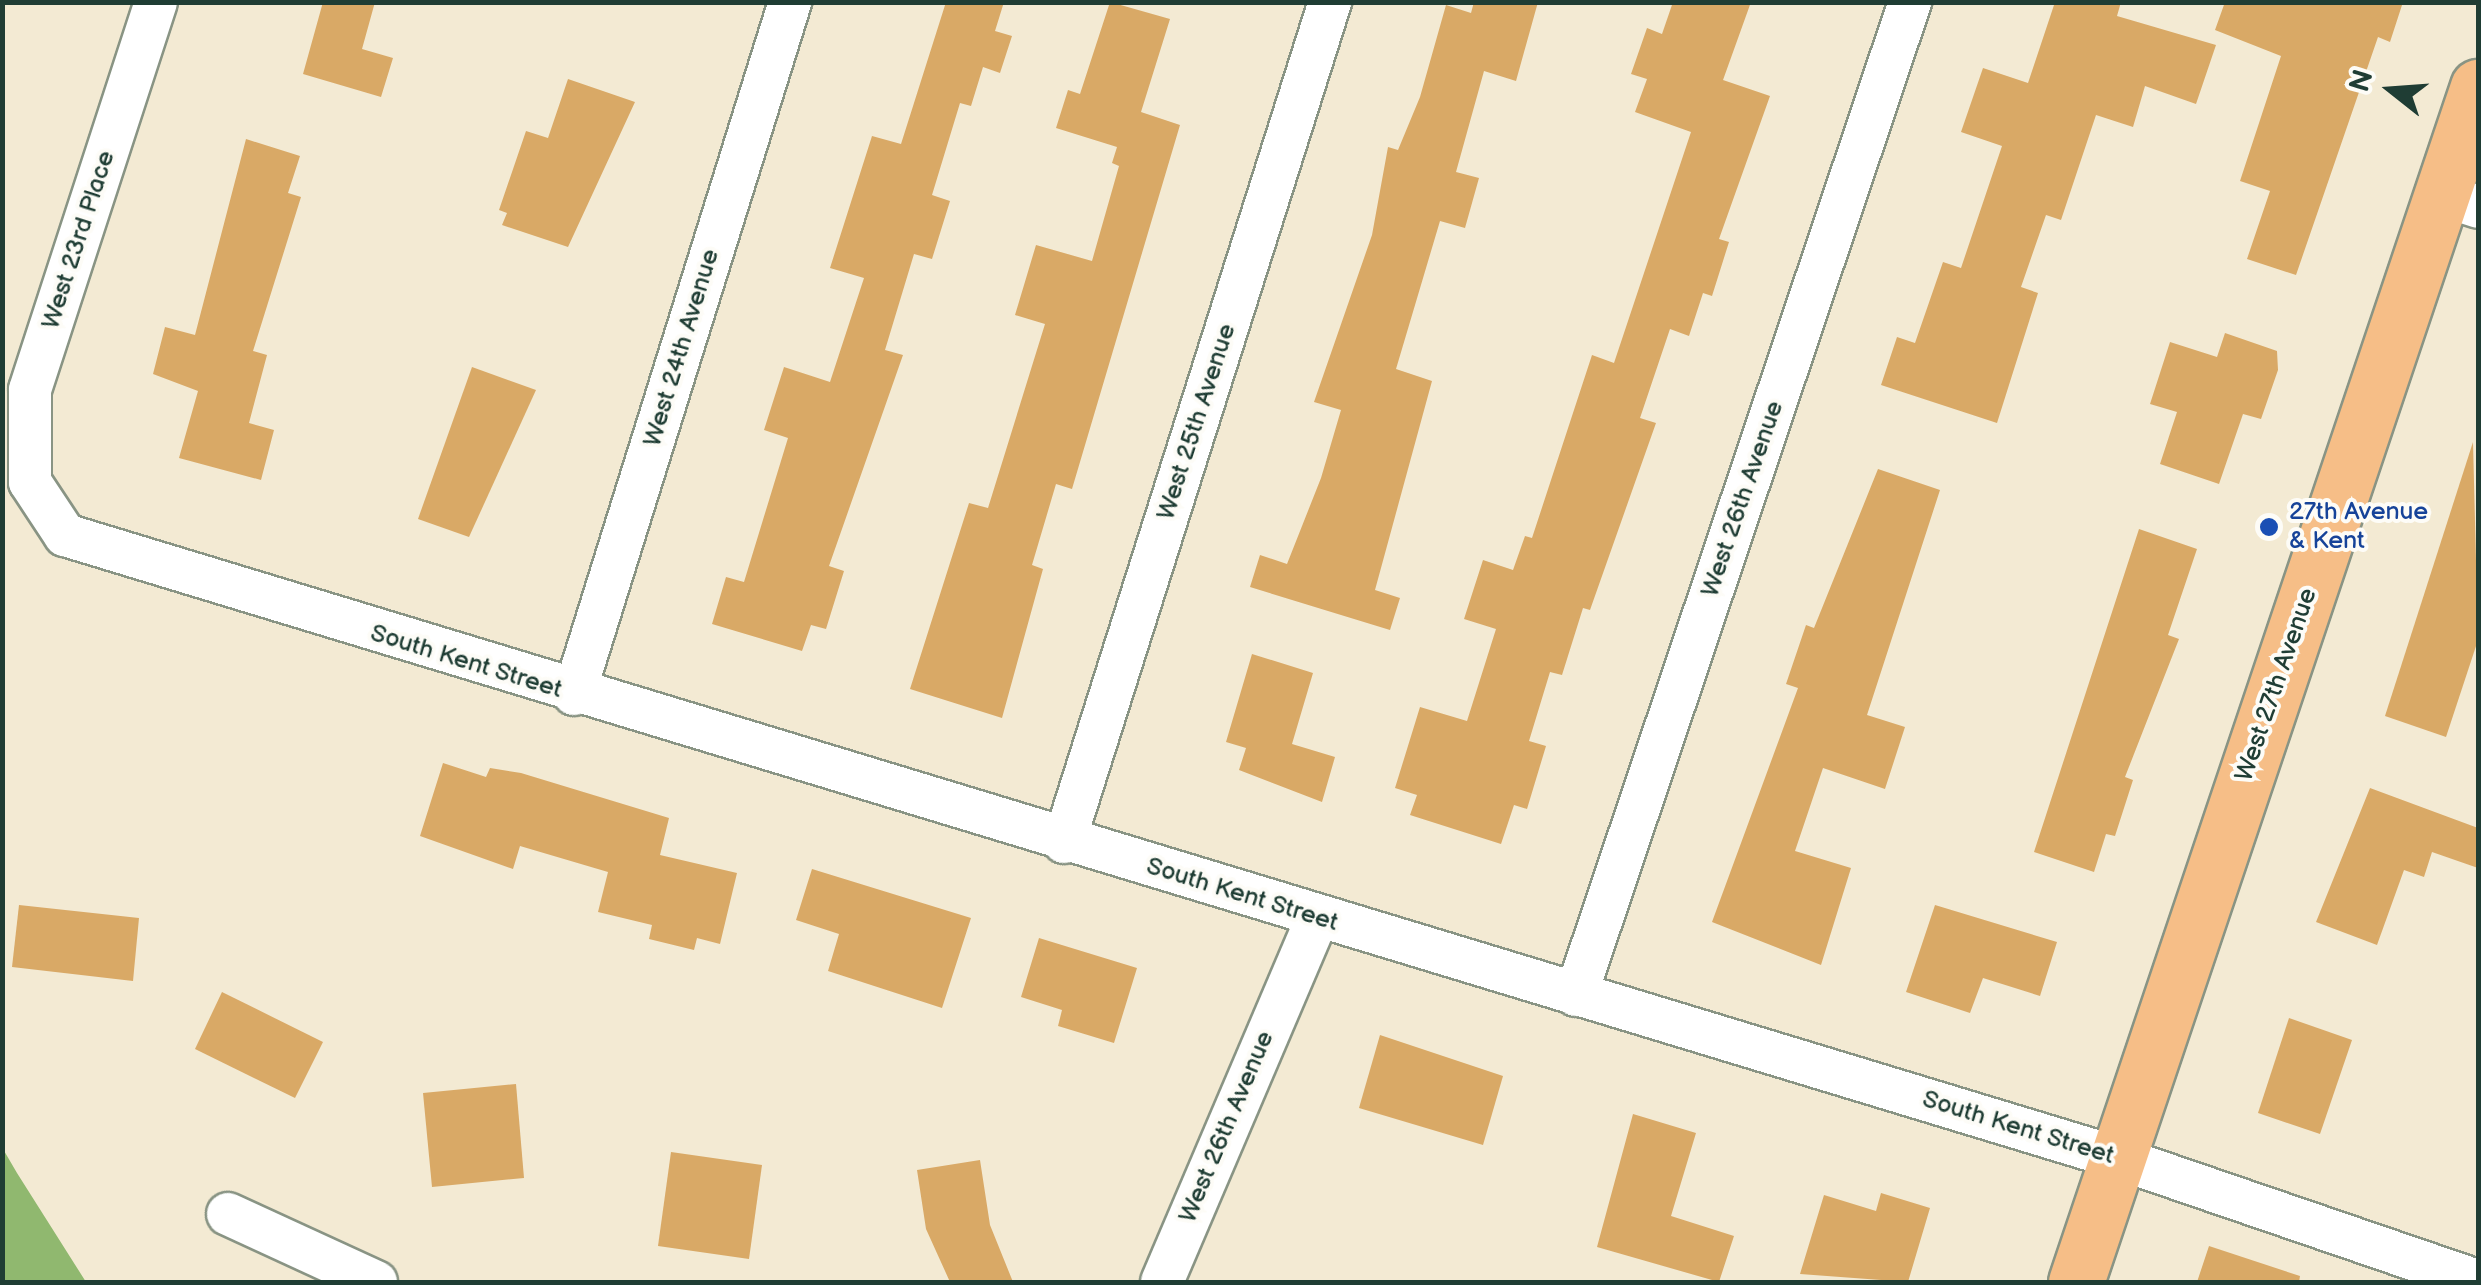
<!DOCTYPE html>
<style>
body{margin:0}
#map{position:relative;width:2481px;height:1285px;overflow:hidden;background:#f3ead3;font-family:"Balsamiq Sans",sans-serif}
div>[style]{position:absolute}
.forest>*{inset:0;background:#90b86f}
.building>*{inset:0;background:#d9a966}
.roads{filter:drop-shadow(2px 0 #899484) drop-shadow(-2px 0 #899484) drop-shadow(0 2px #899484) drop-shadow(0 -2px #899484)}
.minor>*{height:42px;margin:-21px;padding:0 21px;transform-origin:21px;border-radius:21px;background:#fff}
.major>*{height:55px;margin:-27.5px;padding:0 27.5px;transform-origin:27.5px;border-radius:27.5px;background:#f6be87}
.dots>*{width:28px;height:28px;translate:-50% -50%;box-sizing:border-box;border:5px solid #fdfcf7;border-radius:50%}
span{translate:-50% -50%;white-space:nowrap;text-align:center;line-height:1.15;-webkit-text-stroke:8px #fdfcf7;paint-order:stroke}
.street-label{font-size:25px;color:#1f3d34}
.transit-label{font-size:25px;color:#164399}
.left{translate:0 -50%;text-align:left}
.frame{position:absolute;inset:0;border:5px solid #1f3d34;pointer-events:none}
.north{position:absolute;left:2341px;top:40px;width:100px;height:100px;-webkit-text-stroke:8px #fdfcf7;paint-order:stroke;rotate:287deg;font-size:28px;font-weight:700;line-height:40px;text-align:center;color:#1f3d34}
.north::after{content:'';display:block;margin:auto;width:35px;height:45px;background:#1f3d34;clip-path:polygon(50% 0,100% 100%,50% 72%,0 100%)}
</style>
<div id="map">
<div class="forest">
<div style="clip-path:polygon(3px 1149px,17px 1173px,86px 1282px,3px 1282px)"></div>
</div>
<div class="building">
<div style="clip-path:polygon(323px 2px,375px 2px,362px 49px,393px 58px,381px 97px,303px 74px)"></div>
<div style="clip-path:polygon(946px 2px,1004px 2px,995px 31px,1012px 36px,1000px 73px,983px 67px,971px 106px,960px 103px,932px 195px,950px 201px,932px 259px,914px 254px,885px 350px,903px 355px,829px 566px,844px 571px,826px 629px,811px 625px,802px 651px,712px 624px,726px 577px,744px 582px,788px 438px,764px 430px,784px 367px,830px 382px,864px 278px,830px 268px,872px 136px,901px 144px)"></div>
<div style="clip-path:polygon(1110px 2px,1170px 19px,1141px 112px,1180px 125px,1072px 489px,1056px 484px,1032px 565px,1043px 569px,1002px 718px,910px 689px,969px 503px,988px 508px,1045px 324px,1015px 315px,1036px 245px,1092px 261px,1119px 166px,1112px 163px,1117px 147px,1056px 128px,1068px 90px,1080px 94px)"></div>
<div style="clip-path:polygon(1474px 2px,1538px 2px,1516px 81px,1484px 71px,1456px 172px,1479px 178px,1465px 228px,1440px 221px,1396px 369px,1432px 381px,1375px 590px,1400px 598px,1390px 630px,1250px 587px,1260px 555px,1287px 564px,1321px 478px,1341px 410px,1314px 402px,1372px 235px,1388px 147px,1398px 150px,1420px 97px,1446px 5px,1471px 13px)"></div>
<div style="clip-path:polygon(1673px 2px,1751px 2px,1723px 80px,1770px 96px,1719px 239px,1729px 242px,1712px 296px,1703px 293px,1689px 336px,1670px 329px,1640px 418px,1656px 423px,1590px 610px,1583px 608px,1562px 675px,1550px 672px,1529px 741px,1546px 746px,1527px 809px,1514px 805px,1501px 844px,1410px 815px,1417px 795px,1395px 788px,1420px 707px,1467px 721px,1496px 629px,1464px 619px,1483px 560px,1513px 570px,1525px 536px,1532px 538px,1592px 355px,1614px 363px,1691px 132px,1635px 112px,1647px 79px,1631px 74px,1647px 28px,1662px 34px)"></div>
<div style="clip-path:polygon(2055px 2px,2121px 2px,2117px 16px,2216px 45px,2196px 104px,2145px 86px,2133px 127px,2096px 115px,2061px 220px,2046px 215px,2021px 287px,2038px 293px,1997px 423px,1881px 385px,1897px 337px,1915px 343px,1943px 262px,1961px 268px,2002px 146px,1961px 132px,1983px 68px,2028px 83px)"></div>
<div style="clip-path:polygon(2225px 2px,2403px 2px,2390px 42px,2378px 37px,2296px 275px,2247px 259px,2270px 191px,2240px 181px,2281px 56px,2215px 30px)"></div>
<div style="clip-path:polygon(568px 79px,635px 102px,568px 247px,502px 225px,507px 213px,499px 210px,526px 131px,548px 138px)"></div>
<div style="clip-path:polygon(246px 139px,300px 156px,288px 193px,301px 197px,253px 351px,267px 355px,249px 423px,274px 430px,261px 480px,179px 458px,198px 391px,153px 374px,165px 327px,195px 335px)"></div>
<div style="clip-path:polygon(2225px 333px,2277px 351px,2278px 370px,2261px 419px,2243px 414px,2219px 484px,2160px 464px,2177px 412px,2150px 404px,2170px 342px,2217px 357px)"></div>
<div style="clip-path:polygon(472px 367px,536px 390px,469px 537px,418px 519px)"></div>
<div style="clip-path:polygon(2473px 442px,2478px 640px,2446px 737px,2385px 716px)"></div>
<div style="clip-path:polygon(1878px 469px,1940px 490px,1867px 715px,1905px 727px,1885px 789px,1823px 768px,1795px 851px,1851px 868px,1821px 965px,1712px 922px,1798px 688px,1786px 684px,1806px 625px,1814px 628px)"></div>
<div style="clip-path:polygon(2139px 529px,2197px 549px,2168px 635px,2179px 639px,2125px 777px,2133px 780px,2115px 836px,2106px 834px,2094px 872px,2034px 852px)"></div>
<div style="clip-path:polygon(1252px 654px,1313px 673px,1292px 744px,1335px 757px,1322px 802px,1239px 770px,1246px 748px,1226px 742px)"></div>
<div style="clip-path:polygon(443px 763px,486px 777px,490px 768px,521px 773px,669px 818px,660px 855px,737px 873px,720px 944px,697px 938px,694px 950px,649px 939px,652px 925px,598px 912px,608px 872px,520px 846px,513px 869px,420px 836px)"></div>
<div style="clip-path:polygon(2370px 788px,2478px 828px,2478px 868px,2432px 852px,2424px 877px,2404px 870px,2377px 945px,2316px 922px)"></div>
<div style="clip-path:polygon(812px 869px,971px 918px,942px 1008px,828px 971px,839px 934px,796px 920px)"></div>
<div style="clip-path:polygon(19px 905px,139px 918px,133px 981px,12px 967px)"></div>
<div style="clip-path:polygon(1935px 905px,2057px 942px,2040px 996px,1983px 978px,1970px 1013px,1906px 992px)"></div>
<div style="clip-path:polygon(1039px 938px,1137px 968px,1114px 1043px,1058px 1026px,1062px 1010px,1021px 997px)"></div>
<div style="clip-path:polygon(222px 992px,323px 1042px,295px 1098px,195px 1049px)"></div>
<div style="clip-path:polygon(2289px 1018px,2352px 1040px,2320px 1134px,2258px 1113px)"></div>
<div style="clip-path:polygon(1380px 1035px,1503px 1076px,1483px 1145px,1359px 1108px)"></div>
<div style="clip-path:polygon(516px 1084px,524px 1178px,432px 1187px,423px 1093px)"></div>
<div style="clip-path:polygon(1633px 1114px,1696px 1133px,1671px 1216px,1734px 1236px,1719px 1282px,1597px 1247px)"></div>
<div style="clip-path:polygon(671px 1152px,762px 1165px,749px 1259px,658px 1246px)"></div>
<div style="clip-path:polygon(980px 1160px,990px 1225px,1013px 1282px,950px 1282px,926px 1229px,917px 1170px)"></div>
<div style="clip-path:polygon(1881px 1193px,1930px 1208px,1908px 1282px,1800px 1274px,1824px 1195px,1876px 1211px)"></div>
<div style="clip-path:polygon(2209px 1246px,2300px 1276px,2299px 1282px,2197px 1282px)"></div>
</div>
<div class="roads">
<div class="minor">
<div style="left:156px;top:2px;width:408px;rotate:108deg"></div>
<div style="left:30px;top:390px;width:92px;rotate:90deg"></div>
<div style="left:30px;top:482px;width:64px;rotate:56.6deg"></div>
<div style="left:65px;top:535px;width:2145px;rotate:16.88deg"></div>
<div style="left:2118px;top:1158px;width:380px;rotate:18.9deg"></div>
<div style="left:2442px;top:195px;width:38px;rotate:18deg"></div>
<div style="left:574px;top:694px;width:725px;rotate:-72.66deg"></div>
<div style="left:1064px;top:842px;width:881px;rotate:-72.43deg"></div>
<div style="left:1576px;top:995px;width:1048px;rotate:-71.41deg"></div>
<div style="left:228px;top:1214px;width:163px;rotate:24.7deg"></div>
<div style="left:1162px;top:1282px;width:396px;rotate:-66.9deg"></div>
</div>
<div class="major">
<div style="left:2076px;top:1282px;width:1261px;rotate:-71.41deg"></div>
</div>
</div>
<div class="dots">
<div style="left:2269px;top:527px;background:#1a4fb4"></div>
</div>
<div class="street-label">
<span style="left:79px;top:240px;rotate:-72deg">West 23rd Place</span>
<span style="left:682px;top:348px;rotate:-73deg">West 24th Avenue</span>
<span style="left:1197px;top:422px;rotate:-72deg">West 25th Avenue</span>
<span style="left:1743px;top:499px;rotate:-71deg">West 26th Avenue</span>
<span style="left:466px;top:662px;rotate:17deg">South Kent Street</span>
<span style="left:2277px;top:685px;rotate:-71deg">West 27th Avenue</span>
<span style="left:1242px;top:895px;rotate:17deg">South Kent Street</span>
<span style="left:1227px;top:1127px;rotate:-67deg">West 26th Avenue</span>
<span style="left:2018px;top:1128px;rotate:17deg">South Kent Street</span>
</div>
<div class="transit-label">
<span class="left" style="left:2289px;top:527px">27th Avenue<br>&amp; Kent</span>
</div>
<div class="frame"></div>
<div class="north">N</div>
</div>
